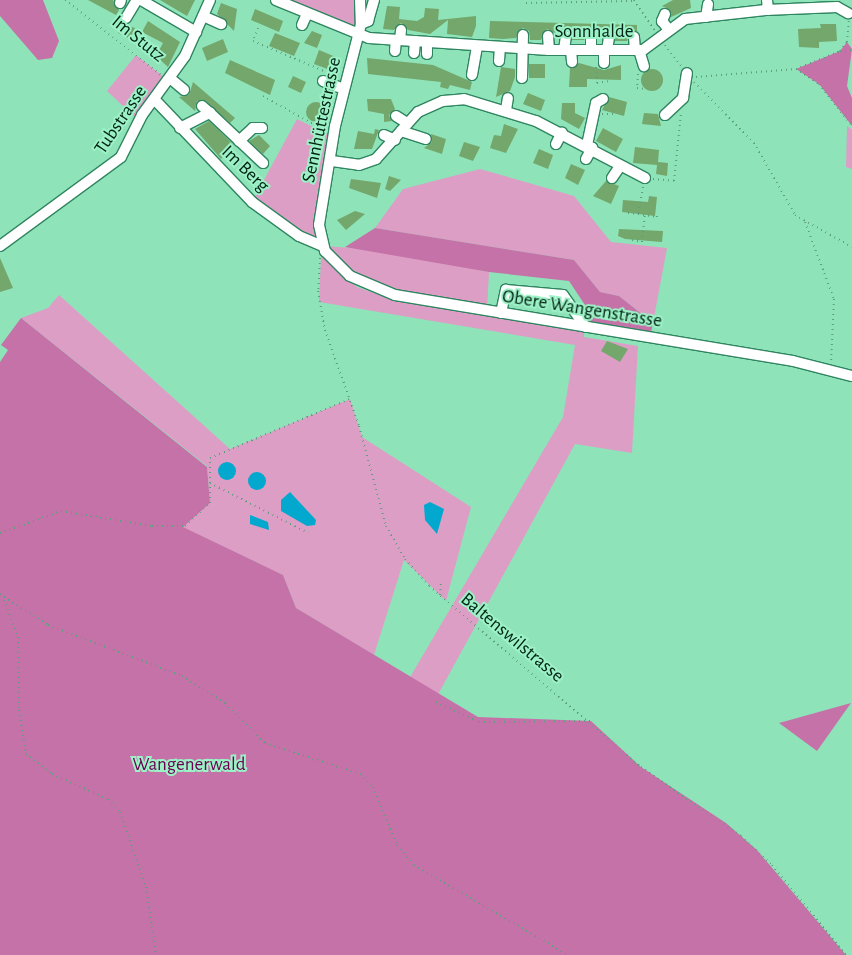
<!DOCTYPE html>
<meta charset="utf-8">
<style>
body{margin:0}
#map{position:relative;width:852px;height:955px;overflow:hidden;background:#8fe3b9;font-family:"Alegreya Sans",sans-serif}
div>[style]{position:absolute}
.green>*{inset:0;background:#dd9ec6}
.forest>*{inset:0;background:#c572a9}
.water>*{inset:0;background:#02a8ce}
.round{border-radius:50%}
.building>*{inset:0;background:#73a76c}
.path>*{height:2px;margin-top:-1px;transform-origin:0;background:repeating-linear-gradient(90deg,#5c9e7e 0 1px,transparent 0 5px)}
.roads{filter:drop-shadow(1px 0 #2f8560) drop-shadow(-1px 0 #2f8560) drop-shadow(0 1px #2f8560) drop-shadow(0 -1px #2f8560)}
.minor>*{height:10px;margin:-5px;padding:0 5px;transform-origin:5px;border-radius:5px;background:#fff}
span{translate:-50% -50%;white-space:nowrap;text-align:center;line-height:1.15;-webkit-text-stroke:4px #9cf1c6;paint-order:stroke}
.street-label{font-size:19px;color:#002314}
.park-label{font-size:19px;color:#6b0052}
</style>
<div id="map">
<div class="green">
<div style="clip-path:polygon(276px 0,360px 0,358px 36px)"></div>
<div style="clip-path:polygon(136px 55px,169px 81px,139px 121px,107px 91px)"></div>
<div style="clip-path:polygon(297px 119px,333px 137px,321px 208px,323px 246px,381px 250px,489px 272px,487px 311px,376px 290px,252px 202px)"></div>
<div style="clip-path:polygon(847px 126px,852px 130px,852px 169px,846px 167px)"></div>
<div style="clip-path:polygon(480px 169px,574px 196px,611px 242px,667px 248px,653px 323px,619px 296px,600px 292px,574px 260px,375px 228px,403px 189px)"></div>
<div style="clip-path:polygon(321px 256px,357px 287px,394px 300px,584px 330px,584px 337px,638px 346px,632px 453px,575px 444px,435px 700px,406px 684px,563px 417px,575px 345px,319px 302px)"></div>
<div style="clip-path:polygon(59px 295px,230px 449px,350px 399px,362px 437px,471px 507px,446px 601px,404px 560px,374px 655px,296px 608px,283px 575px,182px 527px,210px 503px,207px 466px,21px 318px,48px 308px)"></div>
</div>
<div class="forest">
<div style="clip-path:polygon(0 0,43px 0,59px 41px,52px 58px,38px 60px,0 16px)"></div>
<div style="clip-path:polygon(847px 42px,852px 49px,847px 86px,852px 98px,852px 126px,819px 84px,796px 69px,840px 51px)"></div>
<div style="clip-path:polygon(375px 228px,574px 260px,600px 292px,619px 296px,653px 323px,650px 337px,591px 328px,585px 305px,569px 281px,489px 272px,345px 247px)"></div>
<div style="clip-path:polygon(21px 318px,207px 467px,210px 503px,183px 527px,283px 575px,296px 608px,478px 717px,591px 721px,641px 767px,726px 823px,757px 850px,846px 955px,0 955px,0 362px,8px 350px,1px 345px)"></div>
<div style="clip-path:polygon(851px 703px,817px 751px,779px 723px)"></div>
</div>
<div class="water">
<div class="round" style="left:218px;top:462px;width:18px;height:18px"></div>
<div class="round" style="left:248px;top:472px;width:18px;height:18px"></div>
<div style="clip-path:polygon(290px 492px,316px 520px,315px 525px,307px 526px,281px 511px,281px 500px)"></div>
<div style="clip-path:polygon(430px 502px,444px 509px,437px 534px,425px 520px,424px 505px)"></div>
<div style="clip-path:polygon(250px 515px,268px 522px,269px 530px,250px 524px)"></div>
</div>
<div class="building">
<div style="clip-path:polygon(88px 0,113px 0,119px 10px,116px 15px)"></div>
<div style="clip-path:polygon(160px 0,195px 0,187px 16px)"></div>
<div style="clip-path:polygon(673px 0,690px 0,691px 8px,671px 17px,670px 10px,662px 6px)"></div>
<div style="clip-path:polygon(221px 3px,237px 9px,234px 31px,217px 14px)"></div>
<div style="clip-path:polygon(387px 6px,400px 7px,399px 19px,417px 21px,424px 17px,425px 8px,439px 9px,438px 20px,476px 16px,476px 26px,472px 37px,447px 34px,448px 20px,430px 34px,408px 30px,401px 23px,394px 30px,383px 29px)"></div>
<div style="clip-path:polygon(255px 9px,283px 21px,279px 32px,251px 20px)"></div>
<div style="clip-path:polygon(148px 21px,180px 42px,168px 67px,156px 56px,163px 43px,142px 32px)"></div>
<div style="clip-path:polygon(490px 21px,637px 25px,637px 31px,630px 32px,627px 41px,615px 41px,610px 30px,602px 36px,588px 31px,584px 40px,572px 40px,566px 29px,559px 35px,547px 29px,541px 40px,530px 40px,529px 31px,523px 28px,516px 38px,503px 39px,489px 38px)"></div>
<div style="clip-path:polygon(123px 24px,135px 28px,130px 39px,118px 33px)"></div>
<div style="clip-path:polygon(820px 24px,836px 24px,837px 41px,819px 42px,819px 48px,799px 47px,798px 29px,821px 28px)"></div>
<div style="clip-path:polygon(312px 31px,322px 35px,317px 48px,304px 43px)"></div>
<div style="clip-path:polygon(275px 33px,300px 43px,294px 56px,269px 46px)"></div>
<div style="clip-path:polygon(223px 39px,228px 52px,207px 61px,202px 48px)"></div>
<div style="clip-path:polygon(319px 50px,338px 58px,333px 71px,314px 64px)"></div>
<div style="clip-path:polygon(367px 58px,433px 65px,472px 82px,470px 90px,450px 85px,448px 89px,440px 87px,441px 82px,368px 74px)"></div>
<div style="clip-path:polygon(230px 60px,275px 80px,270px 95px,225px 73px)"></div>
<div style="clip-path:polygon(579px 63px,604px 70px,621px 65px,621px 80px,587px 79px,587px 87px,569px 87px,570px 68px)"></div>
<div style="clip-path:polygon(529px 64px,545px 64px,545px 78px,529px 78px)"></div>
<div style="clip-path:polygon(501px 67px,515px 69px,515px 77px,510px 91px,496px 97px)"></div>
<div class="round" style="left:641px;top:69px;width:22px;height:22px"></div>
<div style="clip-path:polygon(293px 76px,306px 82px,301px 93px,288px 87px)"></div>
<div style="clip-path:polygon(193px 82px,235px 118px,230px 123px,206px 101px,197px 101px,195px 111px,179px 97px,189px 95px)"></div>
<div style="clip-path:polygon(528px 93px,545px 100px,541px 111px,523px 104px)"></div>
<div style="clip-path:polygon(609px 97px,627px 102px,624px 116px,602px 110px)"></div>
<div style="clip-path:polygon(367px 99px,391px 99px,395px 109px,389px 115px,392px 121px,384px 122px,384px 114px,368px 111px)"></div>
<div class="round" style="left:306px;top:102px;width:20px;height:20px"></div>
<div style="clip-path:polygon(562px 103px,575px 103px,575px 113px,585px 118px,579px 129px,561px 119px)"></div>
<div style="clip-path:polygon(644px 113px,658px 114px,661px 126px,642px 124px)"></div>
<div style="clip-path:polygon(209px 121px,234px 145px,221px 159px,195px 129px)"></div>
<div style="clip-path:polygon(504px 124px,518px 129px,506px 153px,490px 148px,494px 135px,501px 136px)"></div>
<div style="clip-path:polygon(603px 128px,623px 139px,616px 152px,596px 141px)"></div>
<div style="clip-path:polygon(375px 129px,379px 130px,372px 149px,354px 149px,358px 131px,374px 134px)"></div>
<div style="clip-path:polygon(431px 134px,446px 139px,442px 154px,424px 148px,432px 142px)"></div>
<div style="clip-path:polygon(259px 135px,270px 146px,263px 154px,249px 141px)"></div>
<div style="clip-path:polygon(464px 142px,480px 147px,473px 161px,459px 156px)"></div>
<div style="clip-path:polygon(635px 147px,659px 150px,658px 162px,668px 163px,667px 176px,656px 174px,657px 165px,633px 163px)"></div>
<div style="clip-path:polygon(539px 149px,553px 155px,548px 169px,533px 163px)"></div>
<div style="clip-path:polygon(571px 164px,585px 170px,578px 185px,565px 178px)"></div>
<div style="clip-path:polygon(389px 176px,401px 180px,390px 191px,385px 189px)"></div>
<div style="clip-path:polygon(351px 179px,381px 183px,377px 198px,349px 188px)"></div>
<div style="clip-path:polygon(606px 181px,619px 186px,611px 204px,593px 196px)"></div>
<div style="clip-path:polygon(649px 196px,657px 197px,655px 216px,622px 212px,623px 200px,648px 202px)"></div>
<div style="clip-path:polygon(355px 211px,365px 214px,346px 230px,337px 220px)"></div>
<div style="clip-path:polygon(619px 229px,663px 231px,662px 242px,625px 239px,618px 236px)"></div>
<div style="clip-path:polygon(0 258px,13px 288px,0 292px)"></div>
<div style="clip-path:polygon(607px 341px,628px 349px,620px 362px,601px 351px)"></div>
</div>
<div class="path">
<div style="left:65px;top:0;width:122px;rotate:38deg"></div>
<div style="left:634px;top:0;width:37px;rotate:56deg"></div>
<div style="left:526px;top:3px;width:109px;rotate:-1.1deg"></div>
<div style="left:258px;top:28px;width:14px;rotate:111deg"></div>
<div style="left:253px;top:41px;width:77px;rotate:22.9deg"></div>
<div style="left:665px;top:45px;width:28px;rotate:52deg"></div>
<div style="left:840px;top:51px;width:12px;rotate:-5deg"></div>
<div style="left:596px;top:67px;width:16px;rotate:86deg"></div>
<div style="left:597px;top:83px;width:12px;rotate:-9deg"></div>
<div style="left:796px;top:69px;width:48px;rotate:-22.2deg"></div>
<div style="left:840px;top:51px;width:11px;rotate:-52deg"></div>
<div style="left:847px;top:42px;width:21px;rotate:-85deg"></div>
<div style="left:638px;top:74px;width:14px;rotate:94deg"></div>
<div style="left:637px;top:88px;width:9px;rotate:6deg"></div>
<div style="left:696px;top:77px;width:100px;rotate:-4.6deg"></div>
<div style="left:796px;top:69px;width:27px;rotate:33deg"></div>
<div style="left:819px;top:84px;width:53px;rotate:51.8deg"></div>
<div style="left:694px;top:82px;width:86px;rotate:45.5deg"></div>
<div style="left:754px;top:143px;width:83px;rotate:60.3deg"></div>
<div style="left:795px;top:215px;width:65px;rotate:29.3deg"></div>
<div style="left:263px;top:96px;width:70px;rotate:29.1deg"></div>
<div style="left:602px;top:114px;width:11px"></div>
<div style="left:653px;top:179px;width:21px;rotate:5deg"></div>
<div style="left:674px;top:181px;width:68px;rotate:-84.1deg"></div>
<div style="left:643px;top:187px;width:27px;rotate:100deg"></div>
<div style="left:638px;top:214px;width:19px;rotate:9deg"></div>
<div style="left:657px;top:217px;width:5px;rotate:-101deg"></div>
<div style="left:628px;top:213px;width:10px;rotate:6deg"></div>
<div style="left:805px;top:222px;width:82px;rotate:69.4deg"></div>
<div style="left:834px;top:299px;width:63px;rotate:92.7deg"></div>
<div style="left:632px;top:240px;width:10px;rotate:11deg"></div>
<div style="left:642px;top:242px;width:27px;rotate:-84deg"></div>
<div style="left:320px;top:258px;width:33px;rotate:93deg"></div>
<div style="left:318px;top:291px;width:40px;rotate:80deg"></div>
<div style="left:325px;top:330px;width:102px;rotate:70.5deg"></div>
<div style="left:359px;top:426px;width:104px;rotate:74.9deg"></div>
<div style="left:386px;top:526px;width:38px;rotate:60deg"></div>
<div style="left:405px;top:559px;width:36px;rotate:48deg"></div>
<div style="left:429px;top:586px;width:279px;rotate:40.5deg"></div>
<div style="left:641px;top:767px;width:121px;rotate:34.6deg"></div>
<div style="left:741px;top:836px;width:42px;rotate:43.1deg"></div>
<div style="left:772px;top:865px;width:117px;rotate:50.6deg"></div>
<div style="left:210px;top:483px;width:110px;rotate:27deg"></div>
<div style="left:0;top:533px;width:65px;rotate:-19.8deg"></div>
<div style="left:61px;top:511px;width:92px;rotate:9.4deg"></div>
<div style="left:152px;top:526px;width:33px"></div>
<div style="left:185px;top:526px;width:34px;rotate:-43deg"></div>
<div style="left:210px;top:503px;width:45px;rotate:-90deg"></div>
<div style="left:210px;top:458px;width:152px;rotate:-22.9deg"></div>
<div style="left:0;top:594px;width:57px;rotate:32.9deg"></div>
<div style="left:48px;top:625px;width:143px;rotate:20.8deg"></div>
<div style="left:182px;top:676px;width:51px;rotate:32.1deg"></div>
<div style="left:225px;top:703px;width:57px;rotate:45deg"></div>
<div style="left:265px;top:743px;width:100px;rotate:18.1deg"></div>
<div style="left:360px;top:774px;width:18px;rotate:45deg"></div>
<div style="left:373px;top:787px;width:63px;rotate:67.5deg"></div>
<div style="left:397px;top:845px;width:26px;rotate:50deg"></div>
<div style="left:414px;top:865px;width:178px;rotate:30.3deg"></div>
<div style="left:440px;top:595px;width:15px;rotate:-86deg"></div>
<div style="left:4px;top:600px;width:40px;rotate:69deg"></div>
<div style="left:18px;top:637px;width:73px;rotate:89.2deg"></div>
<div style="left:19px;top:710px;width:45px;rotate:81deg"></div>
<div style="left:26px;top:754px;width:33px;rotate:38deg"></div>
<div style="left:52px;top:774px;width:61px;rotate:24.1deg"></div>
<div style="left:108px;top:799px;width:18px;rotate:47deg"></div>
<div style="left:120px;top:812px;width:79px;rotate:70.9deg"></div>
<div style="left:146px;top:887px;width:69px;rotate:81.6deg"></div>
<div style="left:436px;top:702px;width:47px;rotate:24.9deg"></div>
<div style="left:479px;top:722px;width:112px;rotate:-0.5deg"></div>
</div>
<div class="roads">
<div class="minor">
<div style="left:141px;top:0;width:64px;rotate:30.2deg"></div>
<div style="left:276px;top:0;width:100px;rotate:22.2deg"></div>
<div style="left:369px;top:38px;width:180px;rotate:3.8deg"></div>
<div style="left:549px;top:50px;width:94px"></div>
<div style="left:643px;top:50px;width:52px;rotate:-36.4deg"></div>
<div style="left:685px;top:19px;width:81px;rotate:-6.4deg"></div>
<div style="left:765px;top:10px;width:72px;rotate:-2.4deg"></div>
<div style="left:837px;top:7px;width:13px;rotate:29deg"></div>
<div style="left:360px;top:0;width:24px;rotate:88deg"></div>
<div style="left:361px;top:24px;width:105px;rotate:104.3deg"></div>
<div style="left:335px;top:126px;width:100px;rotate:99.2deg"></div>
<div style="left:319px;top:225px;width:27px;rotate:77deg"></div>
<div style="left:325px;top:251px;width:35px;rotate:45deg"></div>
<div style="left:350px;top:276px;width:49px;rotate:22.9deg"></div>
<div style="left:395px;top:295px;width:403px;rotate:9.4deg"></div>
<div style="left:793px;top:361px;width:61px;rotate:14.3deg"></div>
<div style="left:767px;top:0;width:10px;rotate:84deg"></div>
<div style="left:120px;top:3px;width:3px;rotate:-72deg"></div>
<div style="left:665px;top:14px;width:8px;rotate:113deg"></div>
<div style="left:662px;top:21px;width:11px;rotate:52deg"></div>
<div style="left:203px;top:16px;width:20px;rotate:24deg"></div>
<div style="left:706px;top:17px;width:13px;rotate:-81deg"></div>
<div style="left:126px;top:18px;width:21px;rotate:-59deg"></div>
<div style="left:361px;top:24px;width:8px;rotate:-23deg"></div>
<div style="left:368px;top:21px;width:22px;rotate:-74deg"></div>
<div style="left:302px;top:25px;width:12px;rotate:-66deg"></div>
<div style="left:548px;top:36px;width:14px;rotate:86deg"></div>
<div style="left:634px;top:37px;width:13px;rotate:86deg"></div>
<div style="left:400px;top:40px;width:10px;rotate:-84deg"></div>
<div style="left:564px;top:50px;width:14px;rotate:-82deg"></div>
<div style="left:571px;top:50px;width:12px;rotate:85deg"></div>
<div style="left:591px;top:50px;width:13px;rotate:-90deg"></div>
<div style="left:604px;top:50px;width:13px;rotate:90deg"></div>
<div style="left:607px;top:50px;width:13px;rotate:-81deg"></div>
<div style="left:639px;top:50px;width:17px;rotate:73deg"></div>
<div style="left:395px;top:51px;width:11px;rotate:-85deg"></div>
<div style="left:414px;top:53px;width:12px;rotate:-85deg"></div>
<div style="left:427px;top:54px;width:12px;rotate:-90deg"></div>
<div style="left:499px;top:61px;width:13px;rotate:-86deg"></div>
<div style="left:472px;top:75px;width:29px;rotate:-80deg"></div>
<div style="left:522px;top:78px;width:43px;rotate:-88.7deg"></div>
<div style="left:171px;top:79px;width:17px;rotate:40deg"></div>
<div style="left:323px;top:81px;width:22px;rotate:21deg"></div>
<div style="left:155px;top:100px;width:141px;rotate:46.4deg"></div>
<div style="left:252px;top:202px;width:58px;rotate:35.9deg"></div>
<div style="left:299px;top:236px;width:26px;rotate:23deg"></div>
<div style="left:202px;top:106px;width:11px;rotate:41deg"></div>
<div style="left:506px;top:110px;width:12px;rotate:-81deg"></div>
<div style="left:665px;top:115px;width:25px;rotate:-43deg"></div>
<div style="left:683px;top:98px;width:25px;rotate:-81deg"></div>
<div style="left:396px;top:116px;width:13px;rotate:32deg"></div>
<div style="left:180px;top:128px;width:34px;rotate:-27deg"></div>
<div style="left:210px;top:113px;width:73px;rotate:43.3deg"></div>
<div style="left:401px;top:131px;width:26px;rotate:18deg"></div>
<div style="left:384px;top:135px;width:12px;rotate:24deg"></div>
<div style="left:239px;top:141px;width:19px;rotate:-43deg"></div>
<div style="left:253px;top:128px;width:9px"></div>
<div style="left:556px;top:144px;width:13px;rotate:-63deg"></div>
<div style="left:587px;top:145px;width:43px;rotate:-77.9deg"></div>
<div style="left:596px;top:103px;width:8px;rotate:-30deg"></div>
<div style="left:586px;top:159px;width:13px;rotate:-61deg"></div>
<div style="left:332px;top:161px;width:27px;rotate:8deg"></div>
<div style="left:359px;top:165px;width:18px;rotate:-19deg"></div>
<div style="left:376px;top:159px;width:63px;rotate:-48.2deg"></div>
<div style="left:418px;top:112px;width:27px;rotate:-24deg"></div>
<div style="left:443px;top:101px;width:21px;rotate:-5deg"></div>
<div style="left:464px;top:99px;width:75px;rotate:17deg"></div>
<div style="left:536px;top:121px;width:123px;rotate:27.6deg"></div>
<div style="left:612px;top:178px;width:14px;rotate:-56deg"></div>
<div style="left:0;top:246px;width:150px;rotate:-36.3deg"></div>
<div style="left:121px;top:157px;width:47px;rotate:-63.4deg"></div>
<div style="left:142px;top:115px;width:73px;rotate:-53.9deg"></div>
<div style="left:185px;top:56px;width:61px;rotate:-65.9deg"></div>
<div style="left:501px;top:313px;width:24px;rotate:-78deg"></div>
<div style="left:506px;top:290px;width:57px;rotate:5deg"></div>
<div style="left:563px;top:295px;width:39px;rotate:55deg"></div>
</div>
</div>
<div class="street-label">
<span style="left:594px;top:32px">Sonnhalde</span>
<span style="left:138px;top:39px;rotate:39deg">Im Stutz</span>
<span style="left:121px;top:120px;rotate:-56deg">Tubstrasse</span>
<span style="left:322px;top:120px;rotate:-78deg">Sennhüttestrasse</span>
<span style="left:245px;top:169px;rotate:44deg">Im Berg</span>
<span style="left:582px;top:309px;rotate:9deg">Obere Wangenstrasse</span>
<span style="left:512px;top:638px;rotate:40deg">Baltenswilstrasse</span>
</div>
<div class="park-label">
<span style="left:189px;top:765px">Wangenerwald</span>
</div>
</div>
